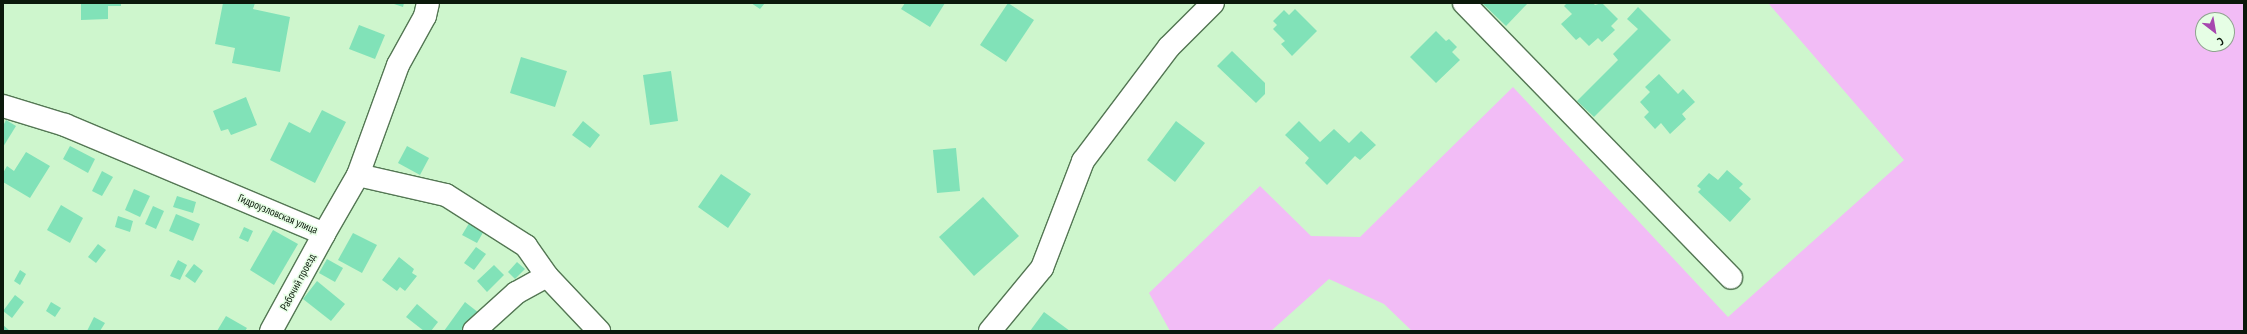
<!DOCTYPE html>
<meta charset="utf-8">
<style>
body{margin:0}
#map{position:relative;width:2247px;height:334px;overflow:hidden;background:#cef6cd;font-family:"PT Sans Narrow",sans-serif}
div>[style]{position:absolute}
.green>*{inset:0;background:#f2bcf6}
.building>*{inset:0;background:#81e2b8}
.roads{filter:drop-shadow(1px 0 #547754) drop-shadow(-1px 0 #547754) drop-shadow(0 1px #547754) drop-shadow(0 -1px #547754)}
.minor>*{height:22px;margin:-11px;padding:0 11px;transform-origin:11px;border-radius:11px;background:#fff}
span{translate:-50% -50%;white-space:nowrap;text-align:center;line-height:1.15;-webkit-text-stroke:3px #e6fee5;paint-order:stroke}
.street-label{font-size:11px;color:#0b190b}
.frame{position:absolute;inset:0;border:4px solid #0b190b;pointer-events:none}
.north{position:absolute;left:2195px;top:12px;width:40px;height:40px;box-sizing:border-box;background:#e6fee5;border:1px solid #8ea28e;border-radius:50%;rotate:149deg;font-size:11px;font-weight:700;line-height:16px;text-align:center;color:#0b190b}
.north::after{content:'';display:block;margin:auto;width:14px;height:18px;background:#a747af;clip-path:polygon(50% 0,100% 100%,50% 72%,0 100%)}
</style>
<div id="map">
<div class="green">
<div style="clip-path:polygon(evenodd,1768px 3px,2244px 3px,2244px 331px,1412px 331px,1384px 304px,1329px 279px,1271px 331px,1170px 331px,1149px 293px,1260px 186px,1311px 236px,1360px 237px,1513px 87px,1728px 317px,1904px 160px,1768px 3px,2203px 20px,2227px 20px,2227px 44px,2203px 44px,2203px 20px)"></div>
</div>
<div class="building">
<div style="clip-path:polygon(81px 3px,121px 3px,121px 6px,108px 6px,108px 19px,81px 20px)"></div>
<div style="clip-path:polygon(223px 3px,255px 3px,253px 9px,290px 17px,280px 72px,232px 63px,235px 48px,215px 44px)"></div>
<div style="clip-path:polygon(391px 3px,404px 3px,403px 7px)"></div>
<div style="clip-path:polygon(751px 3px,765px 3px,760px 9px)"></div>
<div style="clip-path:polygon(905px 3px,945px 3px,930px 27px,901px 9px)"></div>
<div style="clip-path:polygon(1008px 3px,1034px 20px,1006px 62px,980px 45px)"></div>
<div style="clip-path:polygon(1482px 3px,1528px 3px,1506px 26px)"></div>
<div style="clip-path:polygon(1567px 3px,1593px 3px,1595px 5px,1602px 3px,1618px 19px,1611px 26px,1615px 30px,1602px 42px,1598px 38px,1589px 46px,1580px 37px,1576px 40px,1561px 24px,1572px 14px,1564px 6px)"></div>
<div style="clip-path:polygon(1638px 7px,1671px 40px,1594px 117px,1577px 101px,1618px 60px,1613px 54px,1638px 29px,1627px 19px)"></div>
<div style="clip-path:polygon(1295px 9px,1317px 31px,1292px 56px,1281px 44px,1285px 41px,1273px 29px,1277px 25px,1273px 21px,1284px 10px,1289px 15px)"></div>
<div style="clip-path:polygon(359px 25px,385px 35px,375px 59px,349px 49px)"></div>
<div style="clip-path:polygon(1436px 31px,1446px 41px,1449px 39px,1457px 47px,1452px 52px,1460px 60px,1436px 83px,1410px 57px)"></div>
<div style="clip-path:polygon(1232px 51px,1265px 83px,1265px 94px,1256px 103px,1217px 66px)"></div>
<div style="clip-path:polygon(521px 57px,567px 71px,555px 107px,510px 93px)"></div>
<div style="clip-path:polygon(671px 71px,678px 121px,650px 125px,643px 75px)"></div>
<div style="clip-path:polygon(1659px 74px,1678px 94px,1683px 89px,1695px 102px,1682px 114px,1686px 119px,1670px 134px,1661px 123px,1655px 129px,1644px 117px,1649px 112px,1640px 102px,1650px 92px,1645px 87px)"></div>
<div style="clip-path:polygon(246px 97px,257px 125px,231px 135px,228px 129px,221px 131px,213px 111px)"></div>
<div style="clip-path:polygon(322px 110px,346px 122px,315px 183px,270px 160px,289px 122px,310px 133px)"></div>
<div style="clip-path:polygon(6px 120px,16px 126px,3px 147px,3px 126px)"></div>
<div style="clip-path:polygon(583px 121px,600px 135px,590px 148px,572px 135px)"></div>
<div style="clip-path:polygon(1176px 121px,1205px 143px,1175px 182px,1147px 160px)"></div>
<div style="clip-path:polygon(1299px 121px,1320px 142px,1334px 129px,1349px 143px,1361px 131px,1376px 145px,1360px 160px,1355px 156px,1327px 185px,1305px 163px,1309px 158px,1285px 135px)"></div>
<div style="clip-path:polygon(70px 146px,95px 159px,88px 173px,63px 159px)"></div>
<div style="clip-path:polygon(407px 146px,429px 158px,420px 175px,398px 163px)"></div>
<div style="clip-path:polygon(956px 148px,960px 191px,937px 193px,933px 150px)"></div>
<div style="clip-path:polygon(26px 152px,50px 166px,30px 198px,3px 182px,3px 173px,7px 166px,14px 171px)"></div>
<div style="clip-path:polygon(1727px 170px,1743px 184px,1739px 188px,1751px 199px,1730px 222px,1698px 192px,1701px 189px,1697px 186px,1709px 173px,1718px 180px)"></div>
<div style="clip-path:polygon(102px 171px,113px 177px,102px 196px,92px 191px)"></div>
<div style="clip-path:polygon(721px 174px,751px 194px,728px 228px,698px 207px)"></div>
<div style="clip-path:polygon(134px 189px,150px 196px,140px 217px,125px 210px)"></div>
<div style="clip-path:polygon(177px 196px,196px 202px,193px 213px,173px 207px)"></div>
<div style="clip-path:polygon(983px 197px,1019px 236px,974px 276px,939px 237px)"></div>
<div style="clip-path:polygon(61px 205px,83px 218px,70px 243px,47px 230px)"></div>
<div style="clip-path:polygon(153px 206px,164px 211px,156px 229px,145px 224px)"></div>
<div style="clip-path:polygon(176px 214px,200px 224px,193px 241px,169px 231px)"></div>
<div style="clip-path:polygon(118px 216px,133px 221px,130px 232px,115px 227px)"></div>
<div style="clip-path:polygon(471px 220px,485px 229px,477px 243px,462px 235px)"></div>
<div style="clip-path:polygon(244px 227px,253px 231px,248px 242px,239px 238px)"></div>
<div style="clip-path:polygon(273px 230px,298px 244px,274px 285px,250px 270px)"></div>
<div style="clip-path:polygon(353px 233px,377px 245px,362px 273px,338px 260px)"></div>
<div style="clip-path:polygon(98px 244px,106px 250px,96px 263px,88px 257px)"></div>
<div style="clip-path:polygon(476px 247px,486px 254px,474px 270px,464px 263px)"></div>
<div style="clip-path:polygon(399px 257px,414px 269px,412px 273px,417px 276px,405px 291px,400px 287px,397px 291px,382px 280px)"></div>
<div style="clip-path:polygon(327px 259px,343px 268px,335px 282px,319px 273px)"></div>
<div style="clip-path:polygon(178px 260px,187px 265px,180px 280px,170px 276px)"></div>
<div style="clip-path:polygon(517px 262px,525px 269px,515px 279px,508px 272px)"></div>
<div style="clip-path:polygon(194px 264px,203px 271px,195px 283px,185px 276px)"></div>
<div style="clip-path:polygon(494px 265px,504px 275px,487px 292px,477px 281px)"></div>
<div style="clip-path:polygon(20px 270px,26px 274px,20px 285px,14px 281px)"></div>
<div style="clip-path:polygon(317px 281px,345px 304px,331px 321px,303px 299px)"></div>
<div style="clip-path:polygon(15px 295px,24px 302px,12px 318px,3px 311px)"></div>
<div style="clip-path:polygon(51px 302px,61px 308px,55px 317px,46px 311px)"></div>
<div style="clip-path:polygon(465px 302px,479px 313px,464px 331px,444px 331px)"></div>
<div style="clip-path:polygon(417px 304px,438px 322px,431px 331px,424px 331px,406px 317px)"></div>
<div style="clip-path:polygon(1044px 312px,1070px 331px,1030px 331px)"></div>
<div style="clip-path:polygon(226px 316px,247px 328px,245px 331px,217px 331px)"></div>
<div style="clip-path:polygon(94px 317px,105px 323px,100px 331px,87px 331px)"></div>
<div style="clip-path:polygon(3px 325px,10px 331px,3px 331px)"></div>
</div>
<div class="roads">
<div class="minor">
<div style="left:1464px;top:3px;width:383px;rotate:45.8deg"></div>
<div style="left:3px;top:106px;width:65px;rotate:17deg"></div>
<div style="left:65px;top:125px;width:281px;rotate:22.8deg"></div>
<div style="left:358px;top:175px;width:117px;rotate:-70deg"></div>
<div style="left:398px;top:65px;width:56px;rotate:-61.1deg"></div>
<div style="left:425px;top:16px;width:13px;rotate:-77deg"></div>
<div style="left:271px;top:331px;width:111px;rotate:-61.3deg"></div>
<div style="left:324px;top:234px;width:68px;rotate:-60deg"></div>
<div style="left:358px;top:175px;width:90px;rotate:12.8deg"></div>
<div style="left:446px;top:195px;width:95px;rotate:32.5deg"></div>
<div style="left:526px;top:246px;width:37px;rotate:55deg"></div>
<div style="left:547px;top:276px;width:76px;rotate:46.6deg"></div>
<div style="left:474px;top:331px;width:57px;rotate:-42.1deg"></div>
<div style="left:516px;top:293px;width:35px;rotate:-29deg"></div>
<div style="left:990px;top:331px;width:82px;rotate:-50.5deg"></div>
<div style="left:1042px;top:268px;width:115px;rotate:-69deg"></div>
<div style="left:1083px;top:161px;width:143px;rotate:-53deg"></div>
<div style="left:1169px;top:47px;width:62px;rotate:-45deg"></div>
</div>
</div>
<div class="street-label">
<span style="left:278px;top:214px;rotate:23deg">Гидроузловская улица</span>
<span style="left:298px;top:282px;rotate:-62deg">Рабочий проезд</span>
</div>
<div class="frame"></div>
<div class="north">С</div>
</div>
